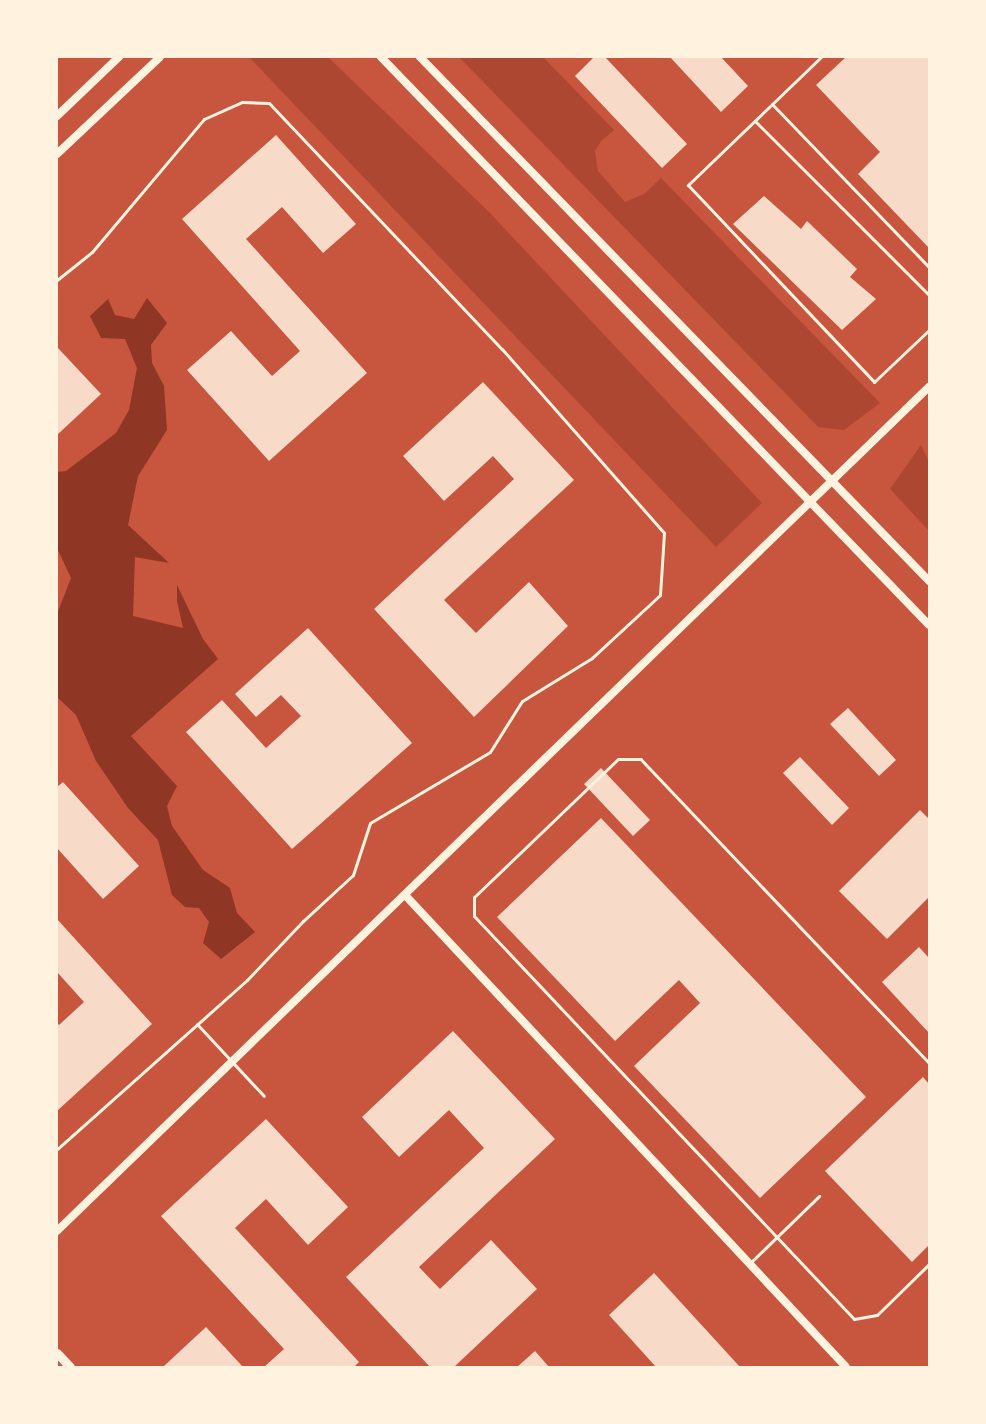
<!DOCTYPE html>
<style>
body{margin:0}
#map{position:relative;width:986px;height:1424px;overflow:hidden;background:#c8553d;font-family:"Open Sans",sans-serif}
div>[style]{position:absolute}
.green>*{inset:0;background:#ae4732}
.water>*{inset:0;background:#8f3625}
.building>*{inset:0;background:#f7dbc8}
.service>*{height:3px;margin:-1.5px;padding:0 1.5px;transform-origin:1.5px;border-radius:1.5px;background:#fff3e0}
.tertiary>*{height:8px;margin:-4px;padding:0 4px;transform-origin:4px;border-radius:4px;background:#fff3e0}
.secondary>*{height:8px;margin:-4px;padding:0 4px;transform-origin:4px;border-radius:4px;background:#fff3e0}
.primary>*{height:9px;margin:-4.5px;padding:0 4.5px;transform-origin:4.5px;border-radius:4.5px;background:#fff3e0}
span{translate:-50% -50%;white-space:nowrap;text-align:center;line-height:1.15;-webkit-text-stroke:5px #fff3e0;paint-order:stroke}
.frame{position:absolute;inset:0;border:58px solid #fff3e0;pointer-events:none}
</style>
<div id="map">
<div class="green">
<div style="clip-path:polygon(249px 57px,328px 57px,489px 212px,762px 503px,716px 547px)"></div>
<div style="clip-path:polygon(459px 57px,543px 57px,614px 130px,601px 141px,595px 151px,598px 171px,625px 202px,644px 194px,661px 178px,880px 403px,844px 430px,818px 427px)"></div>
<div style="clip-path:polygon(921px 445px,929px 462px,929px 531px,890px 489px)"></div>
</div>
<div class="water">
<div style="clip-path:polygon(147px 298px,167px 323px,151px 345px,152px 363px,164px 386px,167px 430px,138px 476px,128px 525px,169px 563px,135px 557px,133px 616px,183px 628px,177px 601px,177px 585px,203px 639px,218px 659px,131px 736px,177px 786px,167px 806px,172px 826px,203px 870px,230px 888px,237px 913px,255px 932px,221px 959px,203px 943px,209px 922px,199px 908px,185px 907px,172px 895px,158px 840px,128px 808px,96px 761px,76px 715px,57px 697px,57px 614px,71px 578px,57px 548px,57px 472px,66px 471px,116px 433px,129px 410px,137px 368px,125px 339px,101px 338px,90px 316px,108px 299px,115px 315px,134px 319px)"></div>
</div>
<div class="building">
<div style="clip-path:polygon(594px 57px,605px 57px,687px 144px,662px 168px,575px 76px)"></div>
<div style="clip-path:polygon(670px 57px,721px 57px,748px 86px,721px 112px)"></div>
<div style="clip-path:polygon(846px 57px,929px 57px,929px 248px,858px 174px,880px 152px,816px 85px)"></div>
<div style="clip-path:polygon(276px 135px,356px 224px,323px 253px,282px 207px,246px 239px,367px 373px,269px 461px,187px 370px,231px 331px,272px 376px,300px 351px,182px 219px)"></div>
<div style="clip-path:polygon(764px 196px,801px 229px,807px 221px,857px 269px,850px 277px,876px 299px,842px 330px,733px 224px)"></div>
<div style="clip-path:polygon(57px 347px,101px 394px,57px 435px)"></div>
<div style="clip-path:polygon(483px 382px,574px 480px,444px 600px,476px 633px,529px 582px,568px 626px,474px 717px,374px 609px,514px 479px,493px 456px,444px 501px,403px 456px)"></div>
<div style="clip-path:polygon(308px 628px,412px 743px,292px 849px,186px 732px,222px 700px,266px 748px,301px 716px,281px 695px,256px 717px,235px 694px)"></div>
<div style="clip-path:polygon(848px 708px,896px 760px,879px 776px,830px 724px)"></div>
<div style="clip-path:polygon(800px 757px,849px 808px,832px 825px,783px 773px)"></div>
<div style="clip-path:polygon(601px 768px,650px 820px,633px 836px,584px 784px)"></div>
<div style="clip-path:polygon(63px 782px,139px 866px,103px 899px,57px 848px,57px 787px)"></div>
<div style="clip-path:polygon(920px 810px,929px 819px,929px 897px,887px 939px,839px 891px)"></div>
<div style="clip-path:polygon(601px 818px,866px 1097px,760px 1198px,634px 1066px,700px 1003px,679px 980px,615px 1041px,497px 917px)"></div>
<div style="clip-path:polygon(57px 919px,152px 1024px,57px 1111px,57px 1023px,59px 1025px,84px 1002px,57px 972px)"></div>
<div style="clip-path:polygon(919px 947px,929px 958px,929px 1033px,882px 982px)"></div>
<div style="clip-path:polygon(453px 1031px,555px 1139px,419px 1267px,440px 1289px,491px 1240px,537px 1289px,454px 1367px,430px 1367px,346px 1277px,484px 1148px,449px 1110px,399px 1157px,362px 1117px)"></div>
<div style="clip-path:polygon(923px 1077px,929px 1084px,929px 1245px,912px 1262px,825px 1171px)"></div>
<div style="clip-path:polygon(266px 1119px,348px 1207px,308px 1245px,266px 1199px,235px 1228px,359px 1362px,354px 1367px,264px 1367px,284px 1349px,161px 1216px)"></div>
<div style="clip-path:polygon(654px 1273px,740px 1367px,656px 1367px,609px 1315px)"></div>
<div style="clip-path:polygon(206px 1327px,243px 1367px,165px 1367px,164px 1366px)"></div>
<div style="clip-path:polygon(535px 1351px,549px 1367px,517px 1367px)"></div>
</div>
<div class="service">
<div style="left:821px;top:57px;width:185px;rotate:136.1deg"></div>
<div style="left:688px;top:185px;width:271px;rotate:46.6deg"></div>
<div style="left:874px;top:382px;width:76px;rotate:-43.4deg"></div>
<div style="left:772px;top:104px;width:226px;rotate:46.1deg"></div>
<div style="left:755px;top:121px;width:246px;rotate:45deg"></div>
<div style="left:57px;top:280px;width:45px;rotate:-38.7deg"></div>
<div style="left:92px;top:252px;width:174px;rotate:-49.9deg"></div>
<div style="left:204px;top:119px;width:42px;rotate:-24.1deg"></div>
<div style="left:242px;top:102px;width:27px;rotate:2deg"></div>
<div style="left:269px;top:103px;width:339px;rotate:46.6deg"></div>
<div style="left:502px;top:349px;width:245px;rotate:48.6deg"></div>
<div style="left:664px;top:533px;width:62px;rotate:93.7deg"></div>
<div style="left:660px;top:595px;width:93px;rotate:137.2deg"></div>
<div style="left:592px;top:658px;width:82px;rotate:148.4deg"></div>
<div style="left:522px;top:701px;width:60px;rotate:122.1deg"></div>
<div style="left:490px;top:752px;width:139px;rotate:149.4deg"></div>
<div style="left:370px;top:823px;width:55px;rotate:108.1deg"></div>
<div style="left:353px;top:875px;width:68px;rotate:137.4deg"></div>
<div style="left:303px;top:921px;width:81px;rotate:133.5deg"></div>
<div style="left:247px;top:980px;width:254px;rotate:138.3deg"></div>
<div style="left:197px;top:1024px;width:98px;rotate:47.1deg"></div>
<div style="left:929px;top:1063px;width:419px;rotate:-133.5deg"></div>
<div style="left:641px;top:759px;width:23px;rotate:180deg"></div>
<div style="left:618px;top:759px;width:199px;rotate:136.2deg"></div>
<div style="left:474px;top:897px;width:19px;rotate:90deg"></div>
<div style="left:474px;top:916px;width:554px;rotate:46.68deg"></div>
<div style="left:854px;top:1319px;width:23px;rotate:-10deg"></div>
<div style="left:877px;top:1315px;width:73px;rotate:-44.4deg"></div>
<div style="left:751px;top:1262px;width:95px;rotate:-44.1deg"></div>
</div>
<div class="tertiary">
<div style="left:405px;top:895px;width:646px;rotate:46.94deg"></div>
<div style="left:57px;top:1231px;width:1214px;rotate:-44.07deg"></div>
</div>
<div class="secondary">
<div style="left:381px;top:57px;width:789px;rotate:46.03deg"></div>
<div style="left:420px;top:57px;width:731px;rotate:45.83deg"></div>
<div style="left:57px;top:116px;width:86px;rotate:-43.6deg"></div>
<div style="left:57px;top:154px;width:141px;rotate:-43.3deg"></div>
</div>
<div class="primary">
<div style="left:57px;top:1353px;width:19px;rotate:47deg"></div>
</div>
<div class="frame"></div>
</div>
